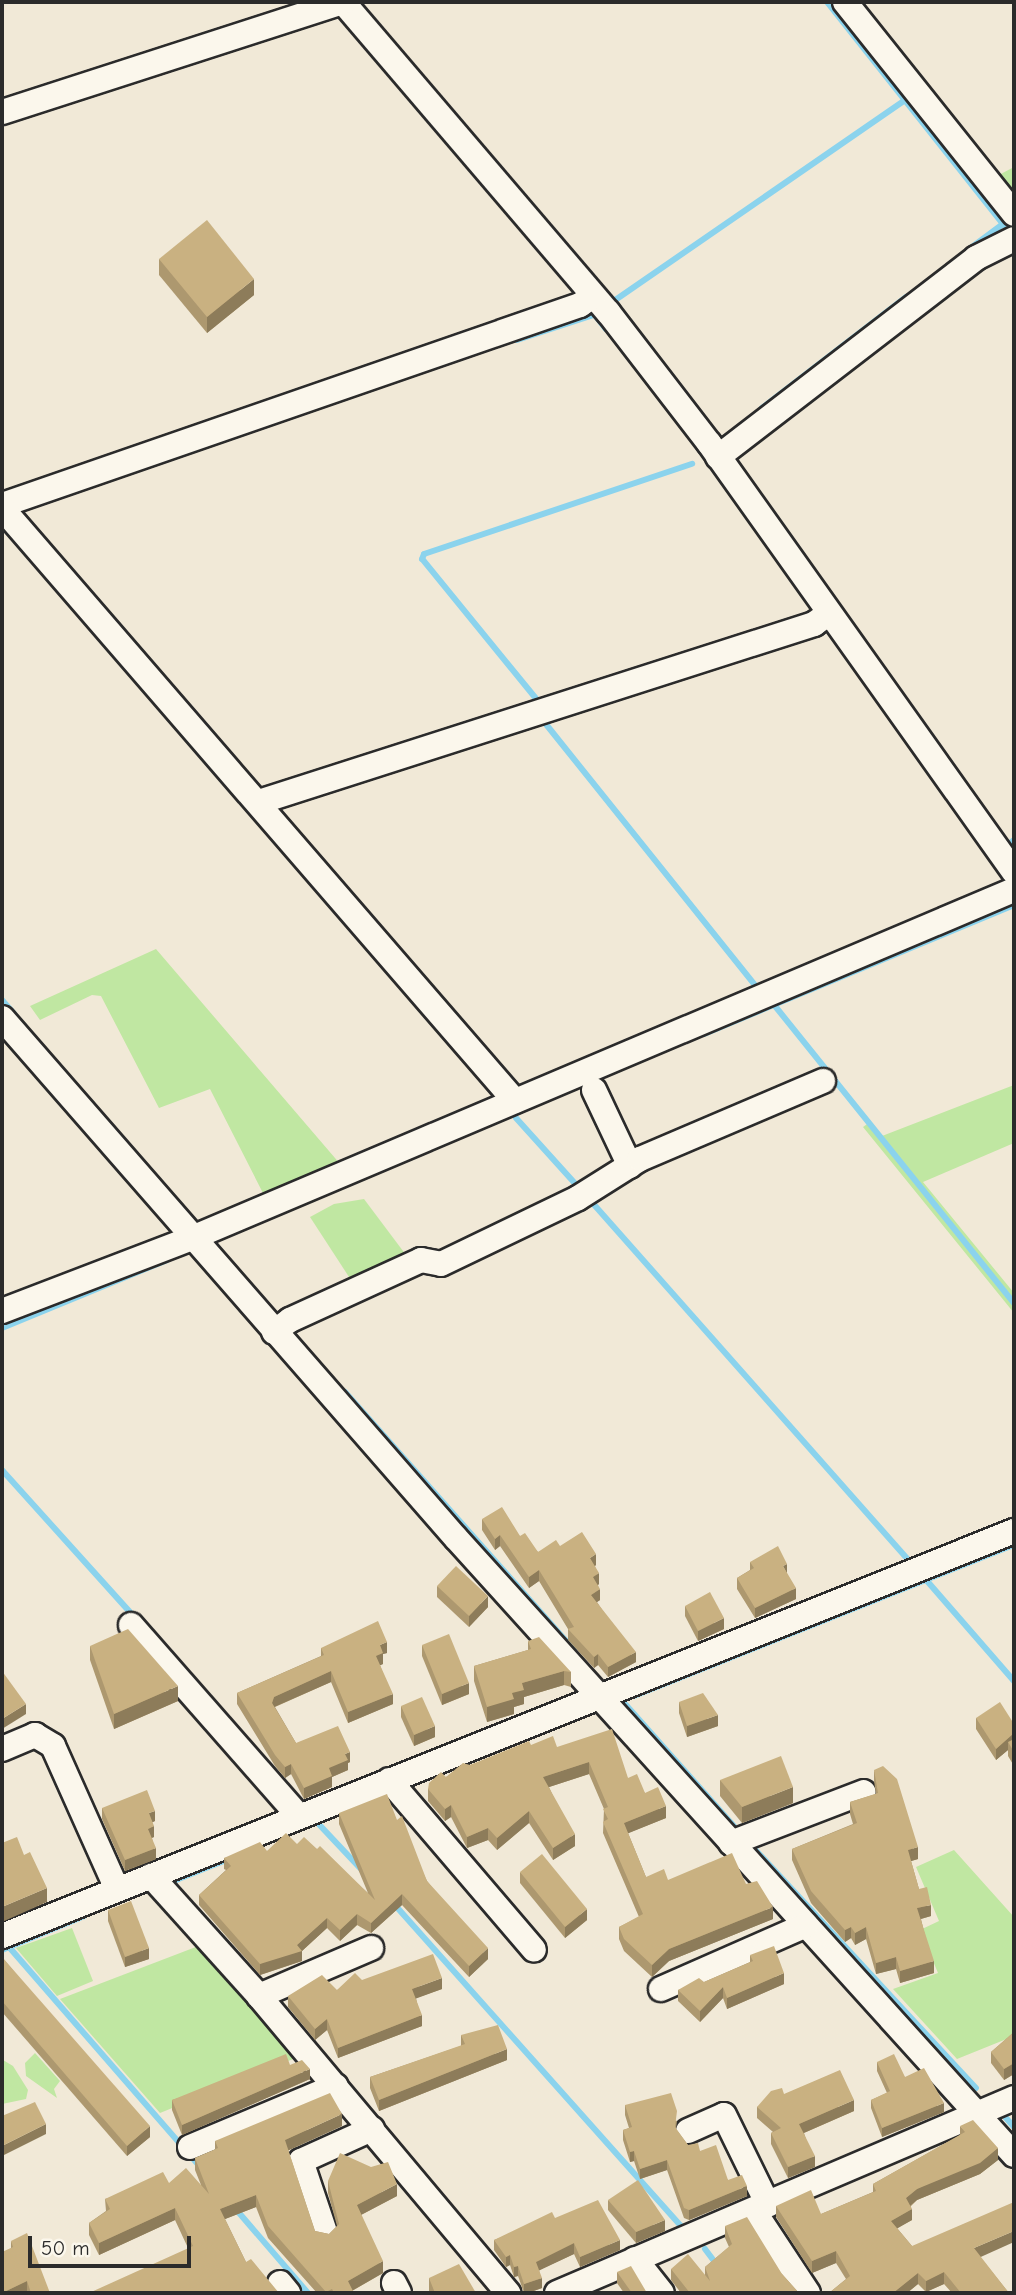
<!DOCTYPE html>
<style>
body{margin:0}
#map{position:relative;width:1016px;height:2295px;overflow:hidden;background:#f1e9d7;font-family:"Comic Neue",sans-serif}
div>[style]{position:absolute}
.green>*{inset:0;background:#c0e7a2}
.stream>*{height:6px;margin:-3px;padding:0 3px;transform-origin:3px;border-radius:3px;background:#8bd3ed}
.roads{filter:drop-shadow(2px 0 #2b2b2b) drop-shadow(-2px 0 #2b2b2b) drop-shadow(0 2px #2b2b2b) drop-shadow(0 -2px #2b2b2b)}
.street>*{height:24px;margin:-12px;padding:0 12px;transform-origin:12px;border-radius:12px;background:#fbf7ec}
.wall>*{inset:0;background:#ad986f}
.shaded-wall>*{inset:0;background:#8d7c5a}
.building>*{inset:0;background:#c9b181}
span{translate:-50% -50%;white-space:nowrap;text-align:center;line-height:1.15;-webkit-text-stroke:5px #fbf7ec;paint-order:stroke}
.frame{position:absolute;inset:0;border:4px solid #2b2b2b;pointer-events:none}
.scale{position:absolute;left:28px;top:2236px;width:163px;height:32px;box-sizing:border-box;border:4px solid #2b2b2b;border-top:0;padding-left:9px;font-size:21px;line-height:24px;white-space:nowrap;color:#2b2b2b;-webkit-text-stroke:5px #fbf7ec;paint-order:stroke}
</style>
<div id="map">
<div class="green">
<div style="clip-path:polygon(1014px 167px,1014px 198px,997px 176px)"></div>
<div style="clip-path:polygon(156px 949px,341px 1165px,265px 1197px,210px 1089px,159px 1108px,101px 996px,92px 995px,40px 1020px,30px 1006px)"></div>
<div style="clip-path:polygon(1014px 1085px,1014px 1143px,923px 1182px,1014px 1293px,1014px 1313px,863px 1127px,870px 1122px,882px 1136px)"></div>
<div style="clip-path:polygon(364px 1199px,406px 1255px,351px 1280px,310px 1217px,334px 1204px)"></div>
<div style="clip-path:polygon(954px 1850px,1014px 1917px,1014px 2036px,957px 2059px,893px 1989px,938px 1973px,920px 1930px,939px 1921px,916px 1867px)"></div>
<div style="clip-path:polygon(72px 1928px,93px 1981px,57px 1996px,16px 1948px)"></div>
<div style="clip-path:polygon(201px 1945px,298px 2057px,160px 2113px,60px 1999px)"></div>
<div style="clip-path:polygon(35px 2053px,60px 2081px,54px 2089px,57px 2098px,26px 2076px,25px 2063px)"></div>
<div style="clip-path:polygon(3px 2060px,13px 2066px,28px 2090px,26px 2099px,2px 2104px)"></div>
</div>
<div class="stream">
<div style="left:827px;top:2px;width:285px;rotate:51.6deg"></div>
<div style="left:968px;top:250px;width:44px;rotate:-36.6deg"></div>
<div style="left:608px;top:305px;width:361px;rotate:-34.6deg"></div>
<div style="left:591px;top:310px;width:24px;rotate:52deg"></div>
<div style="left:517px;top:340px;width:83px;rotate:-18.2deg"></div>
<div style="left:762px;top:408px;width:182px;rotate:-37.6deg"></div>
<div style="left:538px;top:701px;width:183px;rotate:-129.2deg"></div>
<div style="left:422px;top:559px;width:5px;rotate:-68deg"></div>
<div style="left:424px;top:554px;width:283px;rotate:-18.6deg"></div>
<div style="left:541px;top:718px;width:349px;rotate:51.3deg"></div>
<div style="left:1004px;top:848px;width:13px;rotate:-39deg"></div>
<div style="left:2px;top:1000px;width:18px;rotate:49deg"></div>
<div style="left:775px;top:1006px;width:381px;rotate:51.2deg"></div>
<div style="left:704px;top:1034px;width:336px;rotate:-22.6deg"></div>
<div style="left:516px;top:1118px;width:96px;rotate:48deg"></div>
<div style="left:589px;top:1199px;width:490px;rotate:48.5deg"></div>
<div style="left:2px;top:1328px;width:178px;rotate:-22.4deg"></div>
<div style="left:345px;top:1392px;width:345px;rotate:48.4deg"></div>
<div style="left:2px;top:1470px;width:200px;rotate:48deg"></div>
<div style="left:921px;top:1574px;width:142px;rotate:49deg"></div>
<div style="left:634px;top:1696px;width:409px;rotate:-21.7deg"></div>
<div style="left:626px;top:1705px;width:170px;rotate:48.3deg"></div>
<div style="left:313px;top:1818px;width:69px;rotate:46.8deg"></div>
<div style="left:749px;top:1843px;width:334px;rotate:47.2deg"></div>
<div style="left:166px;top:1884px;width:70px;rotate:-21.8deg"></div>
<div style="left:394px;top:1904px;width:436px;rotate:48.3deg"></div>
<div style="left:9px;top:1947px;width:291px;rotate:49deg"></div>
<div style="left:2px;top:1950px;width:89px;rotate:-22.5deg"></div>
<div style="left:1006px;top:2118px;width:12px;rotate:48deg"></div>
<div style="left:234px;top:2207px;width:113px;rotate:49.3deg"></div>
<div style="left:705px;top:2249px;width:20px;rotate:53deg"></div>
</div>
<div class="roads">
<div class="street">
<div style="left:343px;top:2px;width:408px;rotate:49.5deg"></div>
<div style="left:608px;top:312px;width:165px;rotate:52.4deg"></div>
<div style="left:709px;top:443px;width:526px;rotate:54.59deg"></div>
<div style="left:845px;top:2px;width:271px;rotate:51.4deg"></div>
<div style="left:2px;top:112px;width:358px;rotate:-17.9deg"></div>
<div style="left:718px;top:457px;width:326px;rotate:-37.6deg"></div>
<div style="left:976px;top:258px;width:42px;rotate:-26.6deg"></div>
<div style="left:2px;top:505px;width:612px;rotate:-19.09deg"></div>
<div style="left:580px;top:305px;width:16px;rotate:-35deg"></div>
<div style="left:2px;top:508px;width:784px;rotate:49.14deg"></div>
<div style="left:259px;top:802px;width:583px;rotate:-17.78deg"></div>
<div style="left:814px;top:624px;width:17px;rotate:-36deg"></div>
<div style="left:2px;top:1018px;width:690px;rotate:48.88deg"></div>
<div style="left:456px;top:1538px;width:832px;rotate:47.87deg"></div>
<div style="left:594px;top:1090px;width:84px;rotate:64.7deg"></div>
<div style="left:2px;top:1311px;width:204px;rotate:-21deg"></div>
<div style="left:192px;top:1238px;width:893px;rotate:-22.95deg"></div>
<div style="left:274px;top:1332px;width:20px;rotate:-37deg"></div>
<div style="left:290px;top:1320px;width:144px;rotate:-24.6deg"></div>
<div style="left:421px;top:1260px;width:20px;rotate:11deg"></div>
<div style="left:441px;top:1264px;width:152px;rotate:-25.7deg"></div>
<div style="left:578px;top:1198px;width:73px;rotate:-32.2deg"></div>
<div style="left:640px;top:1159px;width:199px;rotate:-23.1deg"></div>
<div style="left:131px;top:1625px;width:254px;rotate:48.7deg"></div>
<div style="left:2px;top:1749px;width:36px;rotate:-23deg"></div>
<div style="left:35px;top:1735px;width:21px;rotate:31deg"></div>
<div style="left:53px;top:1746px;width:157px;rotate:65.9deg"></div>
<div style="left:389px;top:1780px;width:223px;rotate:49.5deg"></div>
<div style="left:731px;top:1843px;width:142px;rotate:-21deg"></div>
<div style="left:151px;top:1876px;width:161px;rotate:48deg"></div>
<div style="left:259px;top:1996px;width:388px;rotate:50deg"></div>
<div style="left:2px;top:1936px;width:1090px;rotate:-21.81deg"></div>
<div style="left:661px;top:1989px;width:158px;rotate:-23.8deg"></div>
<div style="left:259px;top:1996px;width:122px;rotate:-23.2deg"></div>
<div style="left:688px;top:2131px;width:39px;rotate:-24deg"></div>
<div style="left:724px;top:2115px;width:100px;rotate:63.9deg"></div>
<div style="left:190px;top:2147px;width:158px;rotate:-22.7deg"></div>
<div style="left:754px;top:2211px;width:98px;rotate:56.6deg"></div>
<div style="left:325px;top:2232px;width:75px;rotate:-108.7deg"></div>
<div style="left:301px;top:2161px;width:78px;rotate:-24.3deg"></div>
<div style="left:635px;top:2259px;width:43px;rotate:51.5deg"></div>
<div style="left:280px;top:2283px;width:13px;rotate:51deg"></div>
<div style="left:394px;top:2283px;width:11px;rotate:63deg"></div>
<div style="left:557px;top:2293px;width:497px;rotate:-23.1deg"></div>
</div>
</div>
<div class="wall">
<div style="clip-path:polygon(159px 259px,254px 295px,207px 333px,159px 275px)"></div>
<div style="clip-path:polygon(482px 1519px,520px 1536px,538px 1552px,560px 1546px,596px 1565px,595px 1566px,599px 1584px,598px 1585px,600px 1600px,597px 1602px,636px 1662px,608px 1677px,598px 1665px,594px 1668px,568px 1640px,568px 1629px,539px 1581px,529px 1588px,500px 1546px,495px 1550px,482px 1530px)"></div>
<div style="clip-path:polygon(750px 1562px,787px 1574px,796px 1599px,755px 1618px,737px 1589px,737px 1578px,750px 1570px)"></div>
<div style="clip-path:polygon(437px 1586px,488px 1607px,469px 1627px,437px 1597px)"></div>
<div style="clip-path:polygon(685px 1606px,724px 1629px,698px 1641px,685px 1616px)"></div>
<div style="clip-path:polygon(528px 1641px,571px 1672px,571px 1687px,564px 1685px,524px 1697px,524px 1704px,514px 1707px,514px 1714px,487px 1722px,474px 1681px,474px 1666px,528px 1650px)"></div>
<div style="clip-path:polygon(422px 1645px,469px 1694px,442px 1705px,422px 1656px)"></div>
<div style="clip-path:polygon(90px 1646px,178px 1701px,114px 1729px,90px 1660px)"></div>
<div style="clip-path:polygon(321px 1648px,387px 1653px,383px 1654px,383px 1664px,380px 1665px,393px 1704px,348px 1723px,331px 1682px,275px 1707px,296px 1743px,350px 1762px,348px 1763px,348px 1770px,332px 1777px,332px 1787px,304px 1799px,291px 1774px,285px 1778px,275px 1766px,237px 1704px,237px 1693px,321px 1656px)"></div>
<div style="clip-path:polygon(679px 1702px,718px 1726px,687px 1737px,679px 1713px)"></div>
<div style="clip-path:polygon(401px 1706px,435px 1737px,414px 1746px,401px 1717px)"></div>
<div style="clip-path:polygon(976px 1718px,1014px 1724px,1014px 1766px,1008px 1756px,1008px 1750px,996px 1760px,976px 1729px)"></div>
<div style="clip-path:polygon(531px 1745px,557px 1747px,628px 1778px,645px 1793px,666px 1818px,628px 1833px,646px 1877px,668px 1880px,746px 1884px,773px 1919px,669px 1961px,652px 1977px,624px 1951px,619px 1939px,619px 1927px,639px 1917px,603px 1833px,604px 1809px,589px 1774px,549px 1787px,575px 1846px,553px 1860px,529px 1823px,497px 1850px,488px 1840px,467px 1848px,451px 1817px,445px 1821px,428px 1801px,428px 1789px,446px 1777px,470px 1765px)"></div>
<div style="clip-path:polygon(874px 1770px,918px 1859px,911px 1861px,919px 1889px,931px 1916px,921px 1919px,934px 1973px,900px 1983px,896px 1969px,876px 1974px,866px 1939px,855px 1945px,851px 1938px,845px 1942px,811px 1903px,792px 1860px,792px 1849px,853px 1824px,850px 1814px,850px 1802px,876px 1794px,874px 1781px)"></div>
<div style="clip-path:polygon(720px 1780px,793px 1803px,742px 1823px,720px 1796px)"></div>
<div style="clip-path:polygon(102px 1808px,155px 1821px,152px 1822px,154px 1837px,152px 1838px,156px 1859px,125px 1871px,102px 1819px)"></div>
<div style="clip-path:polygon(339px 1813px,397px 1820px,427px 1881px,488px 1959px,469px 1977px,402px 1905px,371px 1933px,357px 1925px,340px 1941px,327px 1928px,302px 1951px,302px 1961px,260px 1975px,199px 1905px,199px 1895px,226px 1870px,224px 1869px,224px 1858px,267px 1851px,297px 1844px,317px 1849px,368px 1893px,339px 1824px)"></div>
<div style="clip-path:polygon(520px 1872px,587px 1920px,565px 1938px,520px 1883px)"></div>
<div style="clip-path:polygon(108px 1910px,149px 1959px,125px 1967px,108px 1921px)"></div>
<div style="clip-path:polygon(750px 1955px,784px 1984px,727px 2009px,723px 1998px,700px 2022px,678px 2001px,678px 1990px,704px 1982px,750px 1962px)"></div>
<div style="clip-path:polygon(2px 1957px,150px 2137px,127px 2156px,2px 2012px)"></div>
<div style="clip-path:polygon(362px 1980px,442px 1989px,416px 1998px,422px 2026px,338px 2058px,327px 2030px,315px 2040px,288px 2007px,288px 1996px,337px 1990px)"></div>
<div style="clip-path:polygon(1014px 2032px,1014px 2074px,1004px 2080px,991px 2063px,991px 2052px)"></div>
<div style="clip-path:polygon(461px 2035px,507px 2060px,379px 2111px,370px 2088px,370px 2077px,461px 2046px)"></div>
<div style="clip-path:polygon(877px 2062px,905px 2077px,944px 2112px,882px 2137px,871px 2108px,871px 2100px,887px 2093px,877px 2071px)"></div>
<div style="clip-path:polygon(290px 2065px,310px 2079px,182px 2135px,172px 2110px,172px 2100px)"></div>
<div style="clip-path:polygon(784px 2094px,854px 2111px,804px 2133px,815px 2167px,788px 2178px,771px 2144px,771px 2133px,773px 2132px,757px 2118px,757px 2107px)"></div>
<div style="clip-path:polygon(625px 2105px,677px 2121px,676px 2129px,688px 2145px,700px 2151px,728px 2180px,747px 2196px,689px 2220px,684px 2218px,667px 2170px,640px 2179px,634px 2161px,630px 2162px,623px 2140px,623px 2130px,629px 2128px,625px 2115px)"></div>
<div style="clip-path:polygon(342px 2126px,288px 2150px,315px 2231px,329px 2234px,337px 2226px,328px 2193px,328px 2181px,397px 2196px,361px 2215px,383px 2273px,352px 2291px,354px 2293px,317px 2293px,268px 2238px,256px 2207px,225px 2219px,246px 2262px,188px 2248px,175px 2220px,99px 2255px,89px 2235px,89px 2223px,106px 2211px,105px 2199px,169px 2183px,201px 2185px,195px 2170px,195px 2158px,215px 2150px,215px 2141px)"></div>
<div style="clip-path:polygon(960px 2126px,998px 2160px,980px 2174px,917px 2200px,911px 2206px,912px 2220px,897px 2228px,912px 2246px,980px 2257px,1009px 2293px,952px 2293px,944px 2284px,926px 2292px,918px 2284px,907px 2293px,829px 2293px,846px 2279px,836px 2263px,812px 2273px,776px 2217px,776px 2206px,821px 2214px,873px 2192px,873px 2184px,960px 2135px)"></div>
<div style="clip-path:polygon(608px 2200px,665px 2231px,636px 2243px,608px 2210px)"></div>
<div style="clip-path:polygon(555px 2218px,620px 2250px,580px 2267px,574px 2254px,539px 2270px,542px 2288px,528px 2293px,524px 2293px,518px 2276px,514px 2277px,510px 2265px,506px 2267px,494px 2250px,494px 2240px)"></div>
<div style="clip-path:polygon(725px 2226px,782px 2274px,799px 2293px,681px 2293px,671px 2280px,671px 2269px,705px 2275px,705px 2267px,729px 2247px,725px 2238px)"></div>
<div style="clip-path:polygon(11px 2241px,50px 2293px,2px 2293px,11px 2248px)"></div>
<div style="clip-path:polygon(617px 2272px,647px 2293px,624px 2293px,617px 2283px)"></div>
<div style="clip-path:polygon(429px 2278px,476px 2293px,429px 2293px)"></div>
</div>
<div class="shaded-wall">
<div style="clip-path:polygon(254px 279px,254px 295px,207px 333px,207px 317px)"></div>
<div style="clip-path:polygon(500px 1535px,500px 1546px,495px 1550px,495px 1539px)"></div>
<div style="clip-path:polygon(596px 1554px,596px 1565px,590px 1569px,590px 1558px)"></div>
<div style="clip-path:polygon(787px 1564px,787px 1574px,783px 1566px)"></div>
<div style="clip-path:polygon(539px 1570px,539px 1581px,529px 1588px,529px 1577px)"></div>
<div style="clip-path:polygon(599px 1573px,599px 1584px,593px 1588px,593px 1577px)"></div>
<div style="clip-path:polygon(796px 1588px,796px 1599px,755px 1618px,755px 1608px)"></div>
<div style="clip-path:polygon(600px 1589px,600px 1600px,591px 1606px,591px 1595px)"></div>
<div style="clip-path:polygon(488px 1596px,488px 1607px,469px 1627px,469px 1616px)"></div>
<div style="clip-path:polygon(724px 1618px,724px 1629px,698px 1641px,698px 1631px)"></div>
<div style="clip-path:polygon(387px 1642px,387px 1653px,383px 1654px,383px 1664px,376px 1667px,376px 1656px,380px 1645px)"></div>
<div style="clip-path:polygon(636px 1652px,636px 1662px,608px 1677px,608px 1667px)"></div>
<div style="clip-path:polygon(598px 1654px,598px 1665px,594px 1668px,594px 1657px)"></div>
<div style="clip-path:polygon(331px 1671px,331px 1682px,274px 1707px,272px 1703px,274px 1697px)"></div>
<div style="clip-path:polygon(564px 1671px,564px 1685px,524px 1697px,524px 1704px,514px 1707px,514px 1714px,487px 1722px,487px 1707px,512px 1693px,522px 1683px)"></div>
<div style="clip-path:polygon(469px 1683px,469px 1694px,442px 1705px,442px 1694px)"></div>
<div style="clip-path:polygon(178px 1686px,178px 1701px,114px 1729px,114px 1714px)"></div>
<div style="clip-path:polygon(393px 1694px,393px 1704px,348px 1723px,348px 1712px)"></div>
<div style="clip-path:polygon(26px 1704px,26px 1714px,2px 1729px,2px 1719px)"></div>
<div style="clip-path:polygon(718px 1715px,718px 1726px,687px 1737px,687px 1726px)"></div>
<div style="clip-path:polygon(435px 1726px,435px 1737px,414px 1746px,414px 1735px)"></div>
<div style="clip-path:polygon(1014px 1733px,1014px 1743px,1008px 1742px,1008px 1750px,996px 1760px,996px 1749px)"></div>
<div style="clip-path:polygon(350px 1752px,350px 1762px,348px 1763px,348px 1770px,332px 1777px,332px 1787px,304px 1799px,304px 1788px,345px 1754px)"></div>
<div style="clip-path:polygon(589px 1762px,589px 1774px,543px 1789px,543px 1777px)"></div>
<div style="clip-path:polygon(291px 1764px,291px 1774px,285px 1778px,285px 1767px)"></div>
<div style="clip-path:polygon(793px 1787px,793px 1803px,742px 1823px,742px 1807px)"></div>
<div style="clip-path:polygon(451px 1805px,451px 1817px,445px 1821px,445px 1809px)"></div>
<div style="clip-path:polygon(666px 1806px,666px 1818px,624px 1835px,624px 1823px)"></div>
<div style="clip-path:polygon(155px 1811px,155px 1821px,149px 1824px,149px 1813px)"></div>
<div style="clip-path:polygon(529px 1811px,529px 1823px,497px 1850px,497px 1838px)"></div>
<div style="clip-path:polygon(154px 1826px,154px 1837px,148px 1839px,148px 1829px)"></div>
<div style="clip-path:polygon(488px 1828px,488px 1840px,467px 1848px,467px 1837px)"></div>
<div style="clip-path:polygon(575px 1834px,575px 1846px,553px 1860px,553px 1848px)"></div>
<div style="clip-path:polygon(918px 1847px,918px 1859px,908px 1862px,908px 1850px)"></div>
<div style="clip-path:polygon(156px 1848px,156px 1859px,125px 1871px,125px 1860px)"></div>
<div style="clip-path:polygon(47px 1888px,47px 1902px,2px 1922px,2px 1907px)"></div>
<div style="clip-path:polygon(402px 1894px,402px 1905px,371px 1933px,371px 1923px)"></div>
<div style="clip-path:polygon(931px 1905px,931px 1916px,917px 1920px,917px 1908px)"></div>
<div style="clip-path:polygon(773px 1907px,773px 1919px,669px 1961px,652px 1977px,652px 1965px,669px 1949px)"></div>
<div style="clip-path:polygon(587px 1909px,587px 1920px,565px 1938px,565px 1927px)"></div>
<div style="clip-path:polygon(357px 1914px,357px 1925px,340px 1941px,340px 1930px)"></div>
<div style="clip-path:polygon(327px 1918px,327px 1928px,302px 1951px,302px 1961px,260px 1975px,260px 1964px,297px 1945px)"></div>
<div style="clip-path:polygon(851px 1927px,851px 1938px,845px 1942px,845px 1930px)"></div>
<div style="clip-path:polygon(866px 1927px,866px 1939px,855px 1945px,855px 1933px)"></div>
<div style="clip-path:polygon(149px 1948px,149px 1959px,125px 1967px,125px 1957px)"></div>
<div style="clip-path:polygon(488px 1948px,488px 1959px,469px 1977px,469px 1966px)"></div>
<div style="clip-path:polygon(896px 1957px,896px 1969px,876px 1974px,876px 1963px)"></div>
<div style="clip-path:polygon(934px 1961px,934px 1973px,900px 1983px,900px 1971px)"></div>
<div style="clip-path:polygon(784px 1973px,784px 1984px,727px 2009px,727px 1998px)"></div>
<div style="clip-path:polygon(442px 1978px,442px 1989px,412px 2000px,412px 1989px)"></div>
<div style="clip-path:polygon(723px 1987px,723px 1998px,700px 2022px,700px 2011px)"></div>
<div style="clip-path:polygon(422px 2015px,422px 2026px,338px 2058px,338px 2048px)"></div>
<div style="clip-path:polygon(327px 2019px,327px 2030px,315px 2040px,315px 2029px)"></div>
<div style="clip-path:polygon(507px 2049px,507px 2060px,379px 2111px,379px 2100px)"></div>
<div style="clip-path:polygon(1014px 2063px,1014px 2074px,1004px 2080px,1004px 2069px)"></div>
<div style="clip-path:polygon(310px 2069px,310px 2079px,182px 2135px,182px 2125px)"></div>
<div style="clip-path:polygon(854px 2100px,854px 2111px,799px 2135px,799px 2124px)"></div>
<div style="clip-path:polygon(944px 2103px,944px 2112px,882px 2137px,882px 2128px)"></div>
<div style="clip-path:polygon(342px 2114px,342px 2126px,285px 2152px,285px 2140px)"></div>
<div style="clip-path:polygon(46px 2124px,46px 2134px,2px 2156px,2px 2146px)"></div>
<div style="clip-path:polygon(150px 2126px,150px 2137px,127px 2156px,127px 2146px)"></div>
<div style="clip-path:polygon(998px 2148px,998px 2160px,980px 2174px,917px 2200px,906px 2209px,906px 2198px,917px 2189px)"></div>
<div style="clip-path:polygon(634px 2151px,634px 2161px,630px 2162px,630px 2152px)"></div>
<div style="clip-path:polygon(815px 2156px,815px 2167px,788px 2178px,788px 2167px)"></div>
<div style="clip-path:polygon(667px 2160px,667px 2170px,640px 2179px,640px 2169px)"></div>
<div style="clip-path:polygon(397px 2184px,397px 2196px,357px 2217px,357px 2205px)"></div>
<div style="clip-path:polygon(747px 2186px,747px 2196px,689px 2220px,689px 2210px)"></div>
<div style="clip-path:polygon(256px 2195px,256px 2207px,220px 2221px,220px 2209px)"></div>
<div style="clip-path:polygon(175px 2208px,175px 2220px,99px 2255px,99px 2243px)"></div>
<div style="clip-path:polygon(912px 2209px,912px 2220px,891px 2232px,891px 2221px)"></div>
<div style="clip-path:polygon(665px 2220px,665px 2231px,636px 2243px,636px 2232px)"></div>
<div style="clip-path:polygon(1014px 2231px,1014px 2242px,974px 2260px,974px 2248px)"></div>
<div style="clip-path:polygon(620px 2240px,620px 2250px,580px 2267px,580px 2257px)"></div>
<div style="clip-path:polygon(574px 2243px,574px 2254px,536px 2272px,536px 2262px)"></div>
<div style="clip-path:polygon(836px 2251px,836px 2263px,812px 2273px,812px 2261px)"></div>
<div style="clip-path:polygon(510px 2255px,510px 2265px,506px 2267px,506px 2257px)"></div>
<div style="clip-path:polygon(383px 2261px,383px 2273px,348px 2293px,348px 2281px)"></div>
<div style="clip-path:polygon(518px 2266px,518px 2276px,514px 2277px,514px 2267px)"></div>
<div style="clip-path:polygon(944px 2272px,944px 2284px,926px 2292px,926px 2281px)"></div>
<div style="clip-path:polygon(918px 2273px,918px 2284px,907px 2293px,893px 2293px)"></div>
<div style="clip-path:polygon(542px 2278px,542px 2288px,528px 2293px,524px 2293px,524px 2284px)"></div>
<div style="clip-path:polygon(27px 2281px,27px 2292px,2px 2293px)"></div>
</div>
<div class="building">
<div style="clip-path:polygon(207px 220px,254px 279px,207px 317px,159px 259px)"></div>
<div style="clip-path:polygon(502px 1507px,520px 1536px,525px 1533px,538px 1552px,556px 1540px,560px 1546px,582px 1532px,596px 1554px,590px 1558px,599px 1573px,593px 1577px,600px 1589px,591px 1595px,636px 1652px,608px 1667px,598px 1654px,594px 1657px,568px 1629px,574px 1627px,539px 1570px,529px 1577px,500px 1535px,495px 1539px,482px 1519px)"></div>
<div style="clip-path:polygon(778px 1546px,787px 1564px,783px 1566px,796px 1588px,755px 1608px,737px 1578px,754px 1568px,750px 1562px)"></div>
<div style="clip-path:polygon(456px 1566px,488px 1596px,469px 1616px,437px 1586px)"></div>
<div style="clip-path:polygon(710px 1592px,724px 1618px,698px 1631px,685px 1606px)"></div>
<div style="clip-path:polygon(378px 1621px,387px 1642px,380px 1645px,383px 1653px,376px 1656px,393px 1694px,348px 1712px,331px 1671px,274px 1697px,272px 1703px,296px 1743px,338px 1726px,350px 1752px,345px 1754px,348px 1760px,329px 1768px,332px 1776px,304px 1788px,291px 1764px,285px 1767px,275px 1755px,237px 1693px,324px 1655px,321px 1648px)"></div>
<div style="clip-path:polygon(128px 1629px,178px 1686px,114px 1714px,90px 1646px)"></div>
<div style="clip-path:polygon(449px 1634px,469px 1683px,442px 1694px,422px 1645px)"></div>
<div style="clip-path:polygon(539px 1637px,571px 1672px,564px 1671px,522px 1683px,524px 1690px,512px 1693px,514px 1699px,487px 1707px,474px 1666px,531px 1649px,528px 1641px)"></div>
<div style="clip-path:polygon(2px 1671px,26px 1704px,2px 1719px)"></div>
<div style="clip-path:polygon(703px 1693px,718px 1715px,687px 1726px,679px 1702px)"></div>
<div style="clip-path:polygon(422px 1697px,435px 1726px,414px 1735px,401px 1706px)"></div>
<div style="clip-path:polygon(1000px 1702px,1014px 1724px,1014px 1733px,996px 1749px,976px 1718px)"></div>
<div style="clip-path:polygon(612px 1729px,628px 1778px,637px 1774px,645px 1793px,658px 1787px,666px 1806px,624px 1823px,646px 1877px,664px 1869px,668px 1880px,732px 1853px,746px 1884px,757px 1881px,773px 1907px,669px 1949px,652px 1965px,624px 1939px,619px 1927px,643px 1914px,603px 1822px,608px 1819px,603px 1809px,608px 1807px,589px 1762px,543px 1777px,575px 1834px,553px 1848px,529px 1811px,497px 1838px,488px 1828px,467px 1837px,451px 1805px,445px 1809px,428px 1789px,429px 1783px,441px 1772px,446px 1777px,463px 1763px,470px 1765px,529px 1741px,531px 1745px,553px 1736px,557px 1747px)"></div>
<div style="clip-path:polygon(1014px 1739px,1014px 1752px,1008px 1742px)"></div>
<div style="clip-path:polygon(781px 1756px,793px 1787px,742px 1807px,720px 1780px)"></div>
<div style="clip-path:polygon(883px 1766px,897px 1779px,918px 1847px,908px 1850px,919px 1889px,927px 1887px,931px 1905px,917px 1908px,934px 1961px,900px 1971px,896px 1957px,876px 1963px,866px 1927px,855px 1933px,851px 1927px,845px 1930px,811px 1891px,792px 1849px,857px 1823px,850px 1802px,878px 1793px,874px 1770px)"></div>
<div style="clip-path:polygon(147px 1790px,155px 1811px,149px 1813px,154px 1826px,148px 1829px,156px 1848px,125px 1860px,102px 1808px)"></div>
<div style="clip-path:polygon(387px 1794px,397px 1820px,402px 1816px,427px 1881px,488px 1948px,469px 1966px,402px 1894px,371px 1923px,357px 1914px,340px 1930px,327px 1918px,297px 1945px,302px 1951px,260px 1964px,199px 1895px,231px 1866px,224px 1858px,260px 1842px,267px 1851px,286px 1833px,297px 1844px,304px 1837px,317px 1849px,320px 1846px,375px 1900px,339px 1813px)"></div>
<div style="clip-path:polygon(17px 1837px,24px 1855px,30px 1852px,47px 1888px,2px 1907px,2px 1843px)"></div>
<div style="clip-path:polygon(542px 1854px,587px 1909px,565px 1927px,520px 1872px)"></div>
<div style="clip-path:polygon(131px 1901px,149px 1948px,125px 1957px,108px 1910px)"></div>
<div style="clip-path:polygon(774px 1946px,784px 1973px,727px 1998px,723px 1987px,700px 2011px,678px 1990px,699px 1978px,704px 1982px,753px 1961px,750px 1955px)"></div>
<div style="clip-path:polygon(433px 1954px,442px 1978px,412px 1989px,422px 2015px,338px 2048px,327px 2019px,315px 2029px,288px 1996px,322px 1975px,337px 1990px,355px 1973px,362px 1980px)"></div>
<div style="clip-path:polygon(2px 1957px,150px 2126px,127px 2146px,2px 2001px)"></div>
<div style="clip-path:polygon(498px 2025px,507px 2049px,379px 2100px,370px 2077px,465px 2044px,461px 2035px)"></div>
<div style="clip-path:polygon(1014px 2032px,1014px 2063px,1004px 2069px,991px 2052px)"></div>
<div style="clip-path:polygon(286px 2054px,290px 2065px,302px 2060px,310px 2069px,182px 2125px,172px 2100px)"></div>
<div style="clip-path:polygon(894px 2054px,905px 2077px,924px 2068px,944px 2103px,882px 2128px,871px 2100px,890px 2091px,877px 2062px)"></div>
<div style="clip-path:polygon(840px 2070px,854px 2100px,799px 2124px,815px 2156px,788px 2167px,771px 2133px,781px 2128px,757px 2107px,771px 2091px,782px 2088px,784px 2094px)"></div>
<div style="clip-path:polygon(330px 2093px,342px 2114px,285px 2140px,315px 2231px,329px 2234px,339px 2224px,328px 2181px,340px 2153px,371px 2167px,388px 2162px,397px 2184px,357px 2205px,383px 2261px,348px 2281px,354px 2293px,334px 2293px,332px 2289px,326px 2292px,268px 2226px,256px 2195px,220px 2209px,246px 2262px,251px 2259px,279px 2293px,89px 2293px,193px 2246px,175px 2208px,99px 2243px,89px 2223px,110px 2209px,105px 2199px,163px 2172px,169px 2183px,186px 2168px,209px 2194px,195px 2158px,218px 2148px,215px 2141px)"></div>
<div style="clip-path:polygon(671px 2093px,677px 2111px,675px 2127px,688px 2145px,698px 2143px,700px 2151px,716px 2145px,728px 2180px,742px 2175px,747px 2186px,689px 2210px,684px 2208px,667px 2160px,640px 2169px,634px 2151px,630px 2152px,623px 2130px,632px 2127px,625px 2105px)"></div>
<div style="clip-path:polygon(35px 2102px,46px 2124px,2px 2146px,2px 2116px)"></div>
<div style="clip-path:polygon(973px 2120px,998px 2148px,980px 2163px,917px 2189px,906px 2198px,912px 2209px,891px 2221px,912px 2246px,1014px 2202px,1014px 2231px,974px 2248px,1009px 2293px,961px 2293px,944px 2272px,926px 2281px,918px 2273px,893px 2293px,829px 2293px,850px 2276px,836px 2251px,812px 2261px,776px 2206px,811px 2190px,821px 2214px,876px 2191px,873px 2184px,965px 2132px,960px 2126px)"></div>
<div style="clip-path:polygon(638px 2180px,665px 2220px,636px 2232px,608px 2200px)"></div>
<div style="clip-path:polygon(598px 2200px,620px 2240px,580px 2257px,574px 2243px,536px 2262px,542px 2278px,524px 2284px,518px 2266px,514px 2267px,510px 2255px,506px 2257px,494px 2240px,552px 2212px,555px 2218px)"></div>
<div style="clip-path:polygon(747px 2217px,782px 2274px,799px 2293px,690px 2293px,671px 2269px,688px 2254px,710px 2281px,705px 2267px,732px 2244px,725px 2226px)"></div>
<div style="clip-path:polygon(27px 2233px,50px 2293px,31px 2293px,27px 2281px,2px 2293px,2px 2252px,13px 2247px,11px 2241px)"></div>
<div style="clip-path:polygon(459px 2264px,476px 2293px,435px 2293px,429px 2278px)"></div>
<div style="clip-path:polygon(631px 2266px,647px 2293px,632px 2293px,617px 2272px)"></div>
</div>
<div class="frame"></div>
<div class="scale">50 m</div>
</div>
